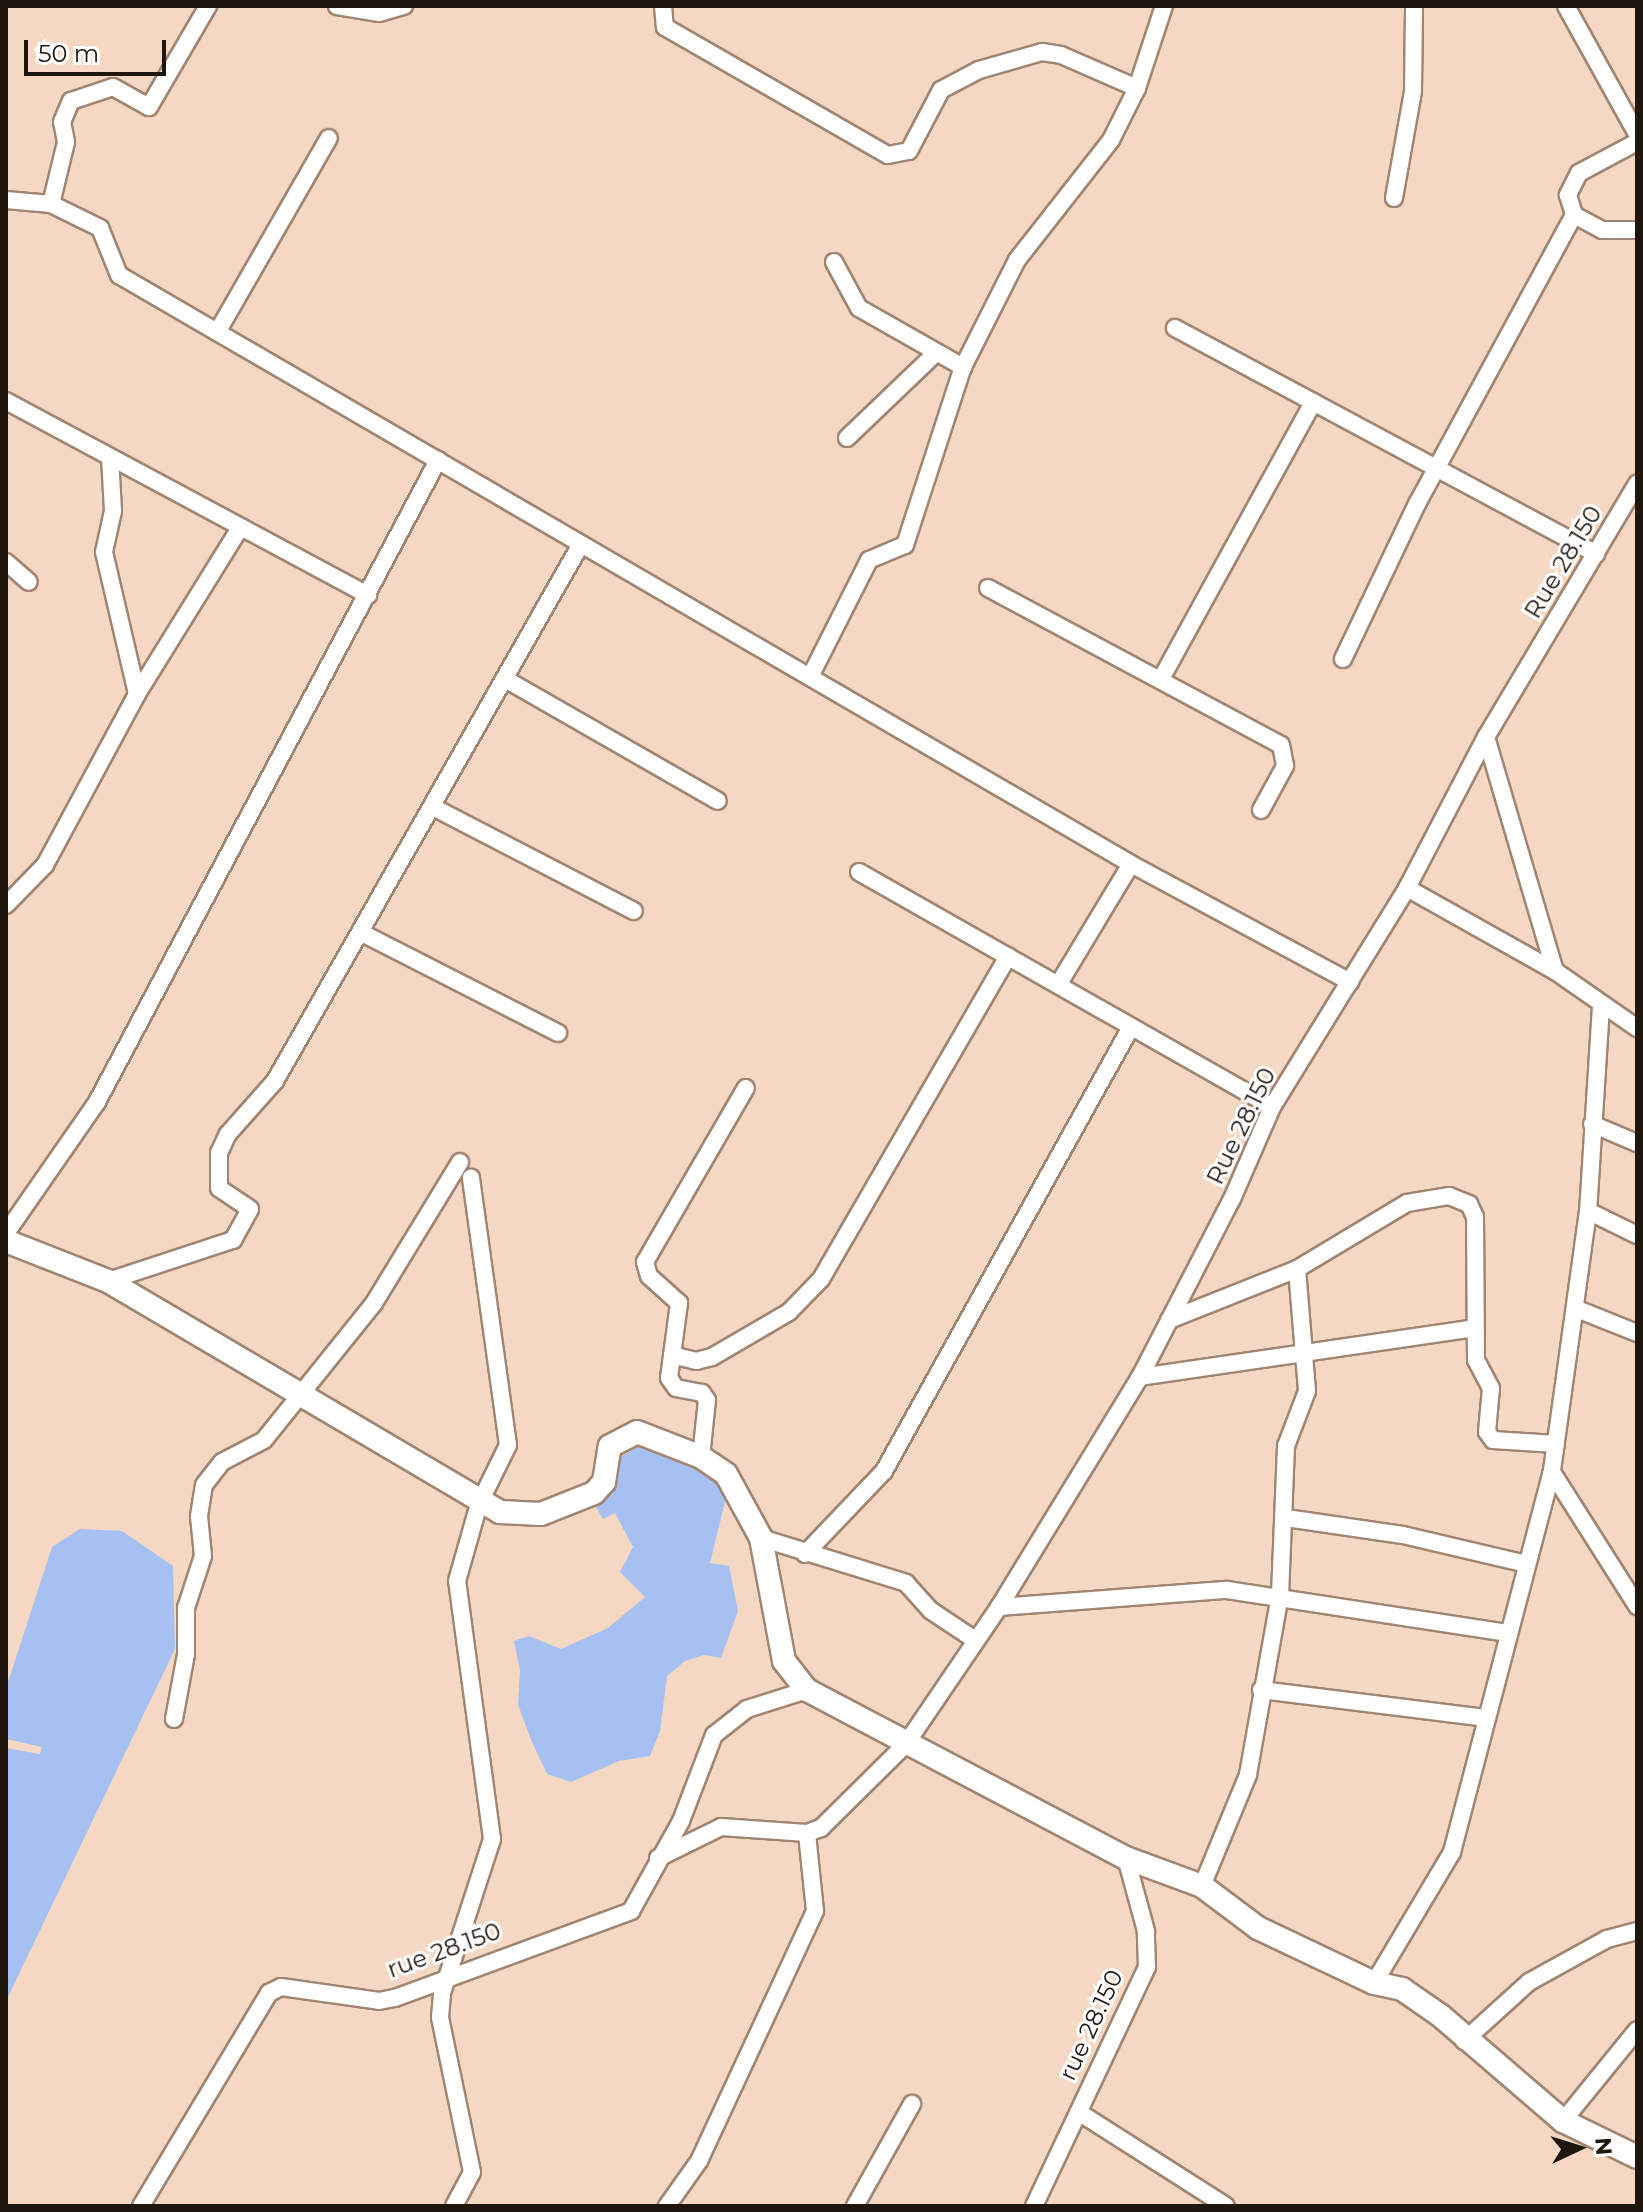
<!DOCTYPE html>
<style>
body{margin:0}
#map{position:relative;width:1643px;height:2212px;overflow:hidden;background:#f4d8c3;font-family:Montserrat,sans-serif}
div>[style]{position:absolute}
.water>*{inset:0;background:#a6c0f2}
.roads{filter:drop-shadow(2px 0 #a08672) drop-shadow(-2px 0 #a08672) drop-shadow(0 2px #a08672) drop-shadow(0 -2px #a08672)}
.street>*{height:16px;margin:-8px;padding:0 8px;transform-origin:8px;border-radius:8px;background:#fff}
.secondary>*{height:22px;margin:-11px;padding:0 11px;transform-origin:11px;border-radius:11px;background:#fff}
span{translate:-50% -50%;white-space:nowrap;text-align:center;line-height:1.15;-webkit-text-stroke:6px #fff;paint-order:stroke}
.street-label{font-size:24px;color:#1f160e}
.frame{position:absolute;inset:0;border:8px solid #1f160e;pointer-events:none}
.north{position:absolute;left:1539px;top:2108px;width:80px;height:80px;-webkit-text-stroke:6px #fff;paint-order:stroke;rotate:86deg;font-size:22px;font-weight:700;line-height:32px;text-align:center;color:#1f160e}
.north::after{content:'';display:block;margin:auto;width:28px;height:36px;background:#1f160e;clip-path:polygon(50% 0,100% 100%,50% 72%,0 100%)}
.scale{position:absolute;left:24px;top:40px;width:142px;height:36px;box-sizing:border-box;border:4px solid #1f160e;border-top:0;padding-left:10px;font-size:24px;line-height:28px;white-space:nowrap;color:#1f160e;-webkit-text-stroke:6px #fff;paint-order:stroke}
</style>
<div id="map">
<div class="water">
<div style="clip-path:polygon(650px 1440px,728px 1490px,710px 1563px,729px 1566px,738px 1611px,721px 1658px,704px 1655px,685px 1661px,667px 1676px,660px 1731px,650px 1756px,619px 1761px,571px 1782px,547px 1774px,532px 1742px,518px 1705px,520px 1670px,514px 1641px,529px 1636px,561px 1649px,608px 1628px,645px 1597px,620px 1572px,633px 1547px,615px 1513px,603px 1519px,596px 1507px,618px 1478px,617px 1459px)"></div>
<div style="clip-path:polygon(80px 1529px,122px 1531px,173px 1566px,175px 1649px,6px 2001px,6px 1748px,40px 1754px,42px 1747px,6px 1739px,6px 1688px,52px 1547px)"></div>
</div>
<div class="roads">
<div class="street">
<div style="left:337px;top:6px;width:43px;rotate:9.5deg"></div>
<div style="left:379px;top:13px;width:26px;rotate:-16deg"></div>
<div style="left:663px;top:6px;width:21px;rotate:85deg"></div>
<div style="left:665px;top:27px;width:257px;rotate:29.9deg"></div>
<div style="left:888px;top:155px;width:21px;rotate:-11deg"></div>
<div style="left:909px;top:151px;width:69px;rotate:-62.3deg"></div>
<div style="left:941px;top:90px;width:43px;rotate:-27.8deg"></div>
<div style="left:979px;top:70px;width:66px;rotate:-15.9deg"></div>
<div style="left:1042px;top:52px;width:19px;rotate:9deg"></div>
<div style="left:1061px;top:55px;width:83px;rotate:23.5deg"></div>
<div style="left:1566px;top:6px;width:146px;rotate:61deg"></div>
<div style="left:1637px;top:142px;width:66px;rotate:151.9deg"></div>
<div style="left:1579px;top:173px;width:25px;rotate:117deg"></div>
<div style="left:1568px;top:195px;width:21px;rotate:73deg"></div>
<div style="left:1574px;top:215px;width:32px;rotate:28deg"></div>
<div style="left:1602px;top:230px;width:35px"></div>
<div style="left:1394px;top:198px;width:109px;rotate:-79.9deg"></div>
<div style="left:1413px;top:91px;width:85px;rotate:-89.3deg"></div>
<div style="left:6px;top:200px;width:45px;rotate:5.1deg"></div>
<div style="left:51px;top:204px;width:55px;rotate:26.1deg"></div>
<div style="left:100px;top:228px;width:51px;rotate:68deg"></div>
<div style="left:119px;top:275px;width:1171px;rotate:30.2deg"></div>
<div style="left:1131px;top:864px;width:249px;rotate:28.3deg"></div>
<div style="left:51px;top:204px;width:64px;rotate:-76.4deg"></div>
<div style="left:66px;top:142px;width:20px;rotate:-101deg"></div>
<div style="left:62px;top:122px;width:23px;rotate:-67deg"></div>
<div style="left:71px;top:101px;width:44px;rotate:-18.4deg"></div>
<div style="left:113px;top:87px;width:41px;rotate:29.1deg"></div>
<div style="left:149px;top:107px;width:117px;rotate:-59.7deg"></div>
<div style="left:834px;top:262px;width:52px;rotate:61.5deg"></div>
<div style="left:859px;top:308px;width:120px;rotate:29.6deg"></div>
<div style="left:1175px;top:328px;width:478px;rotate:28.2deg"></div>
<div style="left:219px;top:329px;width:220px;rotate:-60.1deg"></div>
<div style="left:6px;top:401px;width:411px;rotate:28.2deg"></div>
<div style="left:847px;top:438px;width:124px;rotate:-43.7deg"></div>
<div style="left:110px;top:457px;width:54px;rotate:86.8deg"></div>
<div style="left:113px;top:511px;width:42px;rotate:102.4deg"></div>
<div style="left:104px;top:552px;width:146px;rotate:76.9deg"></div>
<div style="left:6px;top:562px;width:30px;rotate:41deg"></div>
<div style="left:988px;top:588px;width:332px;rotate:28.2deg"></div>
<div style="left:1281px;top:745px;width:21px;rotate:79deg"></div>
<div style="left:1285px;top:766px;width:50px;rotate:118.6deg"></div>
<div style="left:1343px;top:659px;width:172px;rotate:-64.5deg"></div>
<div style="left:1417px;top:504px;width:329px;rotate:-61.5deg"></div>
<div style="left:811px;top:675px;width:129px;rotate:-63.2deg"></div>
<div style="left:869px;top:560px;width:39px;rotate:-23deg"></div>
<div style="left:905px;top:545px;width:187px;rotate:-72deg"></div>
<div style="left:963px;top:367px;width:120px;rotate:-63.2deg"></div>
<div style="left:1017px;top:260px;width:152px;rotate:-51.9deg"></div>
<div style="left:1111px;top:140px;width:58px;rotate:-63.4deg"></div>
<div style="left:1137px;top:88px;width:86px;rotate:-71.8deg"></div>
<div style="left:505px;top:679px;width:245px;rotate:29.8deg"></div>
<div style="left:1161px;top:679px;width:316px;rotate:-61.2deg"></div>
<div style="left:1486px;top:737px;width:244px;rotate:73.6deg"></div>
<div style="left:433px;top:807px;width:226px;rotate:27.4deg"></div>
<div style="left:859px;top:872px;width:475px;rotate:29.6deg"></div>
<div style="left:1407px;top:888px;width:170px;rotate:29.3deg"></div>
<div style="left:1555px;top:971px;width:100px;rotate:34.8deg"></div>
<div style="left:6px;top:905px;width:56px;rotate:-45.7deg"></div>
<div style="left:45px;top:865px;width:194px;rotate:-61.7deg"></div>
<div style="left:137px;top:694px;width:195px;rotate:-58.2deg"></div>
<div style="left:362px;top:933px;width:220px;rotate:27deg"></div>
<div style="left:1058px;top:985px;width:141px;rotate:-58.9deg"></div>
<div style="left:1601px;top:1006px;width:205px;rotate:93.6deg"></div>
<div style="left:1588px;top:1211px;width:263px;rotate:97.9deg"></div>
<div style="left:1552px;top:1472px;width:159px;rotate:57.6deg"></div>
<div style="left:1592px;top:1124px;width:49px;rotate:22.9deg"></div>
<div style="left:1588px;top:1211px;width:55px;rotate:26.1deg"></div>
<div style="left:6px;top:1233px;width:160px;rotate:-55.2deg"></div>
<div style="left:97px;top:1102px;width:727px;rotate:-62.02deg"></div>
<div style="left:1297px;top:1269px;width:128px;rotate:-31deg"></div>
<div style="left:1407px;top:1203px;width:43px;rotate:-9.5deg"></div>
<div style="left:1449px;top:1196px;width:22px;rotate:22deg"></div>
<div style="left:1469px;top:1204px;width:14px;rotate:65deg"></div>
<div style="left:1475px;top:1217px;width:143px;rotate:89.6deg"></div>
<div style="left:1476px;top:1360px;width:32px;rotate:62deg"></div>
<div style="left:1491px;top:1388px;width:44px;rotate:95.2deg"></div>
<div style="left:1487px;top:1432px;width:10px;rotate:53deg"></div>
<div style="left:1493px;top:1440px;width:63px;rotate:3.6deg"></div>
<div style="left:108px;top:1281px;width:132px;rotate:-18.2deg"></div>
<div style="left:233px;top:1240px;width:35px;rotate:-61deg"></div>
<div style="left:250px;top:1209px;width:37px;rotate:-146deg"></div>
<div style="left:219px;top:1188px;width:35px;rotate:-90deg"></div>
<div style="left:219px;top:1153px;width:21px;rotate:-65deg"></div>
<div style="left:228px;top:1134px;width:71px;rotate:-48.4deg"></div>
<div style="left:275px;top:1081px;width:618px;rotate:-60.32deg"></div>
<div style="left:1577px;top:1309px;width:65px;rotate:21.8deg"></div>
<div style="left:1169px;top:1320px;width:138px;rotate:-21.7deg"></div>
<div style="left:1297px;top:1269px;width:122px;rotate:85.3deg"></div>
<div style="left:1307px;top:1391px;width:59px;rotate:110.9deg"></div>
<div style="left:1286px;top:1446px;width:149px;rotate:92.3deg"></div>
<div style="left:1280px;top:1595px;width:183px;rotate:100.1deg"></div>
<div style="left:1248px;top:1775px;width:120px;rotate:112.5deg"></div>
<div style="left:672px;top:1355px;width:25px;rotate:14deg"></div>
<div style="left:696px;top:1361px;width:16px;rotate:-14deg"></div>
<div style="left:712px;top:1357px;width:89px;rotate:-30.3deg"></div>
<div style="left:789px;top:1312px;width:46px;rotate:-45.9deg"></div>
<div style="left:821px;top:1279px;width:373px;rotate:-59.9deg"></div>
<div style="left:1140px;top:1377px;width:339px;rotate:-8.3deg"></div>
<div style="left:701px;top:1457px;width:57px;rotate:-84deg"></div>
<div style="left:707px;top:1400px;width:9px;rotate:-126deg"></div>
<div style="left:702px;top:1393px;width:26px;rotate:-169deg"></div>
<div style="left:676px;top:1388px;width:12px;rotate:-125deg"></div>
<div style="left:669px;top:1378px;width:76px;rotate:-82.4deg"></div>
<div style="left:679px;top:1303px;width:40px;rotate:-138deg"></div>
<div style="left:649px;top:1276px;width:15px;rotate:-106deg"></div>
<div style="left:645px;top:1262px;width:201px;rotate:-59.9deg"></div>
<div style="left:1286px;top:1518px;width:118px;rotate:8.3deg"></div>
<div style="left:1403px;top:1535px;width:127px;rotate:13.2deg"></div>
<div style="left:761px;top:1538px;width:152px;rotate:17.2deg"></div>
<div style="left:906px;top:1583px;width:36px;rotate:48deg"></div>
<div style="left:930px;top:1610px;width:54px;rotate:33.7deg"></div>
<div style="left:805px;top:1554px;width:115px;rotate:-46.4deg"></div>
<div style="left:884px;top:1471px;width:508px;rotate:-60.91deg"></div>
<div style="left:999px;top:1607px;width:229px;rotate:-4.3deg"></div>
<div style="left:1227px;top:1590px;width:285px;rotate:8.7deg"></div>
<div style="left:1261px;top:1690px;width:226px;rotate:7.1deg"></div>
<div style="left:174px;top:1719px;width:66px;rotate:-79.5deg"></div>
<div style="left:186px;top:1654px;width:46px;rotate:-90deg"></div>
<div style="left:186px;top:1608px;width:55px;rotate:-71.9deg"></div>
<div style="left:203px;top:1556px;width:40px;rotate:-95.7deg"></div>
<div style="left:199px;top:1516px;width:31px;rotate:-81deg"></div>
<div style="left:204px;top:1485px;width:29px;rotate:-52deg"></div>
<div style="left:222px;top:1462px;width:47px;rotate:-27.6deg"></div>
<div style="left:264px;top:1440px;width:176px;rotate:-51.2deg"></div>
<div style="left:374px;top:1303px;width:165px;rotate:-58.6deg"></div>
<div style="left:658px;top:1858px;width:70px;rotate:-26.2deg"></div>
<div style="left:721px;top:1827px;width:86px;rotate:4deg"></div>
<div style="left:807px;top:1833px;width:15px;rotate:-20deg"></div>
<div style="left:821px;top:1828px;width:120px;rotate:-44.7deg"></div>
<div style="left:906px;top:1744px;width:166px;rotate:-55.8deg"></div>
<div style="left:999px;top:1607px;width:270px;rotate:-58.5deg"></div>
<div style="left:1140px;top:1377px;width:200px;rotate:-62.7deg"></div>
<div style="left:1232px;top:1199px;width:100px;rotate:-66.5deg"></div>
<div style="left:1272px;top:1107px;width:257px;rotate:-58.3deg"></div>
<div style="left:1407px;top:888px;width:170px;rotate:-62.4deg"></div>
<div style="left:1486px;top:737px;width:295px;rotate:-59.2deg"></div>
<div style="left:1374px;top:1983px;width:152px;rotate:-59.2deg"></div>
<div style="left:1452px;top:1852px;width:393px;rotate:-75.3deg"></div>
<div style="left:1464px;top:2041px;width:88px;rotate:-42.2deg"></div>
<div style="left:1529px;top:1982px;width:89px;rotate:-28.9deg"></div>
<div style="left:1607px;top:1939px;width:31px;rotate:-15deg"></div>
<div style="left:1080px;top:2113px;width:173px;rotate:32.5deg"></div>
<div style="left:1563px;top:2121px;width:117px;rotate:-50.9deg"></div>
<div style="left:141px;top:2206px;width:249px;rotate:-59deg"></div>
<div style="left:269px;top:1993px;width:13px;rotate:-27deg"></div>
<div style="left:281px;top:1987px;width:99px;rotate:8.1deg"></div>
<div style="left:379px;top:2001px;width:16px;rotate:-11deg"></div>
<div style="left:395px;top:1998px;width:252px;rotate:-20.2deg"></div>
<div style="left:631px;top:1911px;width:103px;rotate:-60.9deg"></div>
<div style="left:681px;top:1821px;width:92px;rotate:-69deg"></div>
<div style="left:714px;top:1735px;width:42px;rotate:-38.2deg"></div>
<div style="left:747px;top:1709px;width:63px;rotate:-17.6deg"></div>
<div style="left:454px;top:2206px;width:38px;rotate:-62deg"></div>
<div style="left:472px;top:2172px;width:158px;rotate:-101.7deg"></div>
<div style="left:440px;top:2017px;width:24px;rotate:-85deg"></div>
<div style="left:442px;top:1993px;width:162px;rotate:-72deg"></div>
<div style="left:492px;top:1839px;width:260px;rotate:-97.7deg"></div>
<div style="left:457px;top:1581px;width:80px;rotate:-74.1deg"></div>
<div style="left:479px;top:1504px;width:66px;rotate:-63.8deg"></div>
<div style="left:508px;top:1445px;width:270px;rotate:-97.9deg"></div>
<div style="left:667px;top:2206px;width:55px;rotate:-54.6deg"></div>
<div style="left:699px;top:2161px;width:276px;rotate:-65.1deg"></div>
<div style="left:815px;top:1911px;width:78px;rotate:-95.9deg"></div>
<div style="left:855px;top:2206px;width:117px;rotate:-60.8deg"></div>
<div style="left:1034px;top:2206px;width:264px;rotate:-64.7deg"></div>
<div style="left:1147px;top:1967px;width:36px;rotate:-92deg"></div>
<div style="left:1146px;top:1931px;width:76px;rotate:-105.3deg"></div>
</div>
<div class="secondary">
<div style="left:6px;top:1241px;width:110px;rotate:21.4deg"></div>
<div style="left:108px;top:1281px;width:455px;rotate:30.5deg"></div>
<div style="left:500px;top:1512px;width:41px;rotate:2.8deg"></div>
<div style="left:541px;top:1514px;width:57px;rotate:-21.6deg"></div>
<div style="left:594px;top:1493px;width:15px;rotate:-48deg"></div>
<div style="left:604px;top:1482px;width:36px;rotate:-81deg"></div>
<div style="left:610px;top:1446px;width:30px;rotate:-27deg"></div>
<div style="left:637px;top:1432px;width:69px;rotate:21.3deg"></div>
<div style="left:701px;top:1457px;width:30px;rotate:34deg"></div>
<div style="left:726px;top:1474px;width:73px;rotate:61.3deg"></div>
<div style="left:761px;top:1538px;width:125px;rotate:79.4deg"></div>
<div style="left:784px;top:1661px;width:37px;rotate:52deg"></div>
<div style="left:807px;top:1690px;width:361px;rotate:27.8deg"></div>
<div style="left:1126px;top:1858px;width:81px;rotate:20.2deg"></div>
<div style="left:1202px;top:1886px;width:70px;rotate:36.9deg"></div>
<div style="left:1258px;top:1928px;width:128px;rotate:25.4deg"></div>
<div style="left:1374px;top:1983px;width:29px;rotate:12deg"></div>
<div style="left:1402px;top:1989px;width:47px;rotate:34.7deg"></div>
<div style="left:1441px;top:2016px;width:161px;rotate:40.7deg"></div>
<div style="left:1563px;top:2121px;width:82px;rotate:25.9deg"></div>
</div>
</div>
<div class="street-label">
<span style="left:1563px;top:562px;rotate:-59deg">Rue 28.150</span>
<span style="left:1241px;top:1126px;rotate:-64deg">Rue 28.150</span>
<span style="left:444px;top:1950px;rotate:-20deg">rue 28.150</span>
<span style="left:1091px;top:2025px;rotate:-65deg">rue 28.150</span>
</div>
<div class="frame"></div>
<div class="north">N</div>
<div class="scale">50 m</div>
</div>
